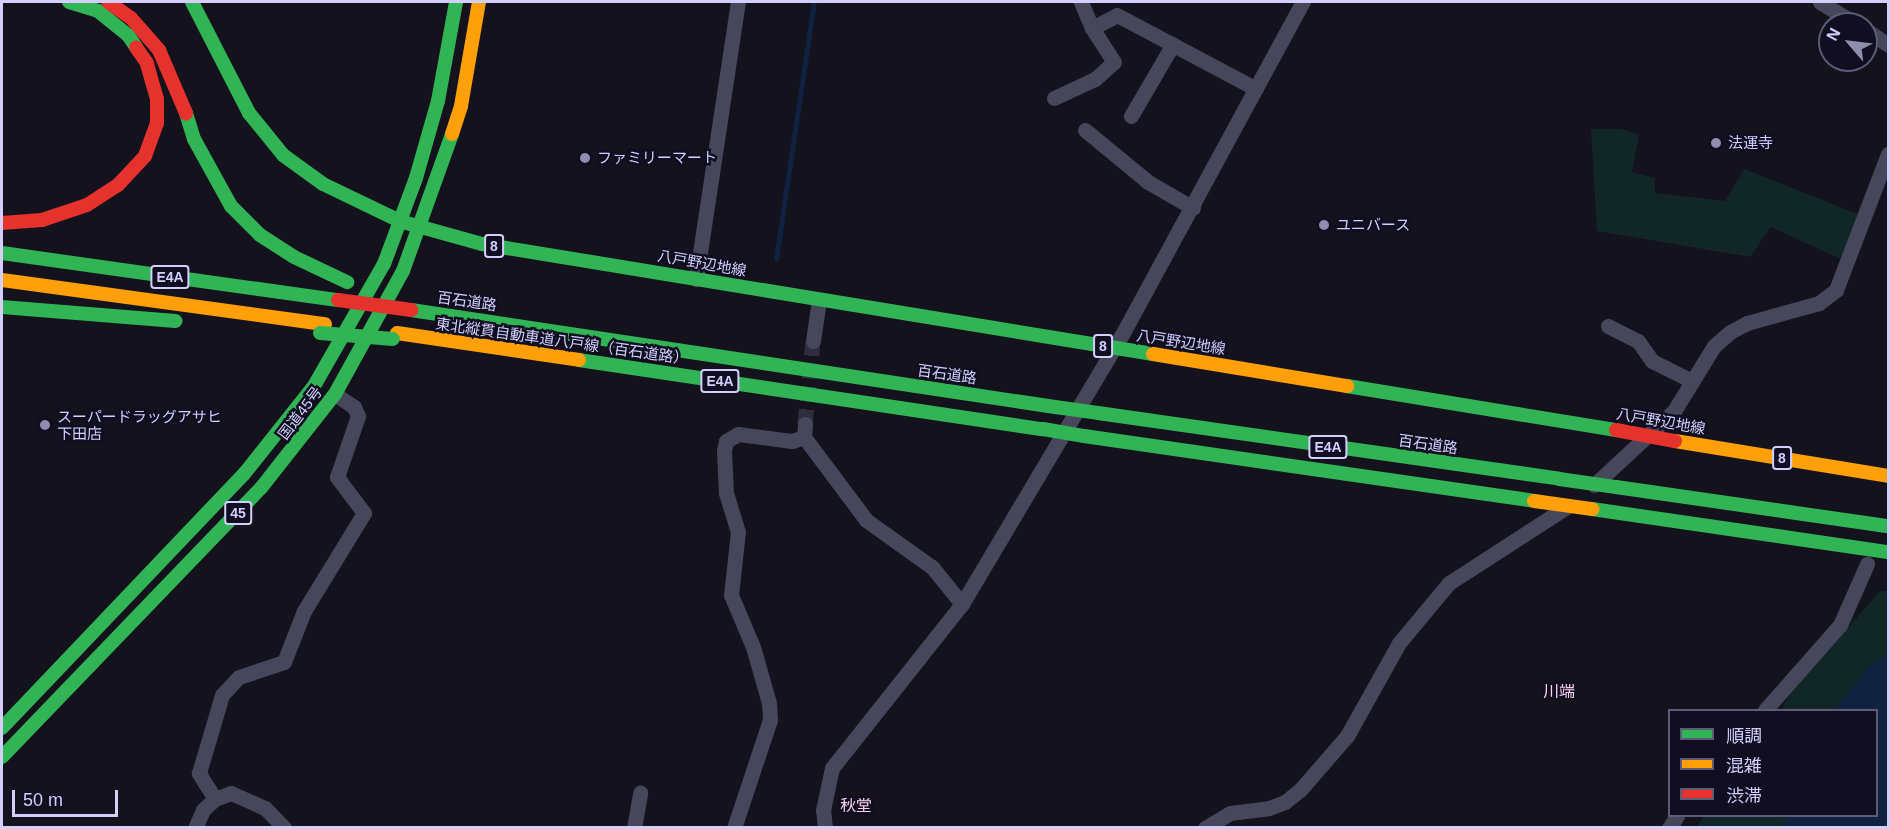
<!DOCTYPE html>
<meta charset="utf-8">
<style>
body{margin:0}
#map{position:relative;width:1890px;height:829px;overflow:hidden;background:#14121c;font-family:Helvetica,"Noto Sans JP",sans-serif}
div>[style]{position:absolute}
.green>*{inset:0;background:#112626}
.water>*{inset:0;background:#0f223f}
.stream>*{height:4.5px;margin:-2.25px;padding:0 2.25px;transform-origin:2.25px;border-radius:2.25px;background:#0f223f}
.street-tunnel>*{height:15px;margin-top:-7.5px;transform-origin:0;background:repeating-linear-gradient(90deg,#302e3e 0 15px,transparent 0 23px)}
.street>*{height:15px;margin:-7.5px;padding:0 7.5px;transform-origin:7.5px;border-radius:7.5px;background:#47475c}
.fast>*{height:14px;margin:-7px;padding:0 7px;transform-origin:7px;border-radius:7px;background:#30b455}
.slow>*{height:14px;margin:-7px;padding:0 7px;transform-origin:7px;border-radius:7px;background:#ff9f0a}
.jam>*{height:14px;margin:-7px;padding:0 7px;transform-origin:7px;border-radius:7px;background:#e5322d}
.fast-bridge>*{height:14px;margin:-7px;padding:0 7px;transform-origin:7px;border-radius:7px;background:#30b455}
.slow-bridge>*{height:14px;margin:-7px;padding:0 7px;transform-origin:7px;border-radius:7px;background:#ff9f0a}
.jam-bridge>*{height:14px;margin:-7px;padding:0 7px;transform-origin:7px;border-radius:7px;background:#e5322d}
.dots>*{width:16px;height:16px;translate:-50% -50%;box-sizing:border-box;border:3px solid #100e20;border-radius:50%}
span{translate:-50% -50%;white-space:nowrap;text-align:center;line-height:1.15;-webkit-text-stroke:5px #100e20;paint-order:stroke}
.shield-label span{padding:2px 4px;background:#100e20;border:2px solid;border-radius:4px;-webkit-text-stroke-width:0}
.shield-label{font-size:14px;color:#d2cffd;font-weight:700}
.poi-label{font-size:15px;color:#d2cffd}
.left{translate:0 -50%;text-align:left}
.street-label{font-size:15px;color:#d2cffd}
.neighbourhood-label{font-size:16px;color:#fdd1ee}
.frame{position:absolute;inset:0;border:3px solid #d2cffd;pointer-events:none}
.legend{position:absolute;left:1668px;top:709px;width:210px;height:108px;box-sizing:border-box;background:#100e20;border:2px solid #5e5b78;margin:0;padding:8px 10px;list-style:none;font-size:18px;color:#d2cffd}
.legend li{display:flex;align-items:center;gap:12px;height:30px}
.legend b{width:30px;border:2px solid #5e5b78}
.north{position:absolute;left:1818px;top:12px;width:60px;height:60px;box-sizing:border-box;background:#100e20;border:2px solid #5e5b78;border-radius:50%;rotate:298deg;font-size:16px;font-weight:700;line-height:24px;text-align:center;color:#d2cffd}
.north::after{content:'';display:block;margin:auto;width:21px;height:27px;background:#908dae;clip-path:polygon(50% 0,100% 100%,50% 72%,0 100%)}
.scale{position:absolute;left:12px;top:790px;width:106px;height:27px;box-sizing:border-box;border:3px solid #d2cffd;border-top:0;padding-left:8px;font-size:18px;line-height:21px;white-space:nowrap;color:#d2cffd;-webkit-text-stroke:4px #100e20;paint-order:stroke}
</style>
<div id="map">
<div class="green">
<div style="clip-path:polygon(1591px 129px,1622px 129px,1639px 135px,1632px 172px,1655px 178px,1655px 193px,1725px 201px,1744px 169px,1858px 214px,1843px 260px,1771px 227px,1750px 257px,1597px 231px)"></div>
<div style="clip-path:polygon(1880px 591px,1888px 591px,1888px 655px,1869px 667px,1835px 710px,1781px 710px,1790px 694px)"></div>
<div style="clip-path:polygon(1704px 816px,1788px 816px,1781px 827px,1696px 828px)"></div>
</div>
<div class="water">
<div style="clip-path:polygon(1888px 655px,1888px 827px,1781px 827px,1788px 816px,1876px 816px,1876px 710px,1835px 710px,1869px 667px)"></div>
</div>
<div class="stream">
<div style="left:776px;top:259px;width:260px;rotate:-81.6deg"></div>
</div>
<div class="street-tunnel">
<div style="left:805px;top:424px;width:83px;rotate:-84.5deg"></div>
</div>
<div class="street">
<div style="left:1820px;top:2px;width:42px;rotate:31.4deg"></div>
<div style="left:1092px;top:28px;width:28px;rotate:-27deg"></div>
<div style="left:1117px;top:15px;width:157px;rotate:28deg"></div>
<div style="left:1866px;top:30px;width:27px;rotate:34deg"></div>
<div style="left:1054px;top:98px;width:45px;rotate:-24.9deg"></div>
<div style="left:1095px;top:79px;width:25px;rotate:-42deg"></div>
<div style="left:1114px;top:62px;width:40px;rotate:-122.9deg"></div>
<div style="left:1092px;top:28px;width:28px;rotate:-113deg"></div>
<div style="left:1131px;top:116px;width:83px;rotate:-59.7deg"></div>
<div style="left:1085px;top:130px;width:82px;rotate:39.5deg"></div>
<div style="left:1148px;top:182px;width:52px;rotate:30deg"></div>
<div style="left:696px;top:279px;width:280px;rotate:-81.4deg"></div>
<div style="left:1608px;top:326px;width:34px;rotate:27deg"></div>
<div style="left:1638px;top:341px;width:24px;rotate:55deg"></div>
<div style="left:1652px;top:361px;width:45px;rotate:26.6deg"></div>
<div style="left:813px;top:341px;width:41px;rotate:-81.7deg"></div>
<div style="left:805px;top:424px;width:13px;rotate:94deg"></div>
<div style="left:804px;top:437px;width:104px;rotate:53.2deg"></div>
<div style="left:866px;top:520px;width:81px;rotate:35.5deg"></div>
<div style="left:932px;top:567px;width:48px;rotate:51deg"></div>
<div style="left:1594px;top:485px;width:109px;rotate:-42.8deg"></div>
<div style="left:1674px;top:411px;width:76px;rotate:-58.4deg"></div>
<div style="left:1714px;top:346px;width:21px;rotate:-41deg"></div>
<div style="left:1730px;top:332px;width:19px;rotate:-28deg"></div>
<div style="left:1747px;top:323px;width:75px;rotate:-15.5deg"></div>
<div style="left:1819px;top:303px;width:21px;rotate:-37deg"></div>
<div style="left:1836px;top:290px;width:146px;rotate:-69.1deg"></div>
<div style="left:1765px;top:710px;width:113px;rotate:-48.6deg"></div>
<div style="left:1840px;top:625px;width:67px;rotate:-66.1deg"></div>
<div style="left:215px;top:799px;width:31px;rotate:-122deg"></div>
<div style="left:199px;top:773px;width:81px;rotate:-73.6deg"></div>
<div style="left:222px;top:695px;width:25px;rotate:-47deg"></div>
<div style="left:239px;top:677px;width:47px;rotate:-18.4deg"></div>
<div style="left:284px;top:662px;width:55px;rotate:-68.6deg"></div>
<div style="left:304px;top:611px;width:115px;rotate:-58.5deg"></div>
<div style="left:364px;top:513px;width:45px;rotate:-126.9deg"></div>
<div style="left:337px;top:477px;width:65px;rotate:-71deg"></div>
<div style="left:358px;top:416px;width:10px;rotate:-114deg"></div>
<div style="left:354px;top:407px;width:23px;rotate:-146deg"></div>
<div style="left:195px;top:828px;width:20px;rotate:-66deg"></div>
<div style="left:203px;top:810px;width:16px;rotate:-43deg"></div>
<div style="left:215px;top:799px;width:17px;rotate:-21deg"></div>
<div style="left:231px;top:793px;width:37px;rotate:24deg"></div>
<div style="left:265px;top:808px;width:28px;rotate:46deg"></div>
<div style="left:634px;top:828px;width:36px;rotate:-80deg"></div>
<div style="left:734px;top:828px;width:114px;rotate:-71.6deg"></div>
<div style="left:770px;top:720px;width:17px;rotate:-93deg"></div>
<div style="left:769px;top:703px;width:58px;rotate:-105.9deg"></div>
<div style="left:753px;top:647px;width:56px;rotate:-112.9deg"></div>
<div style="left:731px;top:595px;width:63px;rotate:-83.7deg"></div>
<div style="left:738px;top:532px;width:41px;rotate:-107.1deg"></div>
<div style="left:726px;top:493px;width:43px;rotate:-92.7deg"></div>
<div style="left:724px;top:450px;width:9px;rotate:-77deg"></div>
<div style="left:726px;top:441px;width:14px;rotate:-30deg"></div>
<div style="left:738px;top:434px;width:54px;rotate:7.4deg"></div>
<div style="left:792px;top:441px;width:13px;rotate:-18deg"></div>
<div style="left:825px;top:828px;width:18px;rotate:-96deg"></div>
<div style="left:823px;top:810px;width:43px;rotate:-77.9deg"></div>
<div style="left:832px;top:768px;width:209px;rotate:-51.6deg"></div>
<div style="left:962px;top:604px;width:317px;rotate:-59.3deg"></div>
<div style="left:1124px;top:331px;width:375px;rotate:-61.5deg"></div>
<div style="left:1205px;top:828px;width:29px;rotate:-31deg"></div>
<div style="left:1230px;top:813px;width:39px;rotate:-7deg"></div>
<div style="left:1269px;top:808px;width:17px;rotate:-21deg"></div>
<div style="left:1285px;top:802px;width:19px;rotate:-39deg"></div>
<div style="left:1300px;top:790px;width:72px;rotate:-49deg"></div>
<div style="left:1347px;top:736px;width:107px;rotate:-60.8deg"></div>
<div style="left:1399px;top:643px;width:78px;rotate:-50.2deg"></div>
<div style="left:1449px;top:583px;width:142px;rotate:-32.9deg"></div>
<div style="left:1669px;top:828px;width:14px;rotate:-56deg"></div>
</div>
<div class="fast">
<div style="left:69px;top:2px;width:30px;rotate:17deg"></div>
<div style="left:98px;top:11px;width:38px;rotate:39deg"></div>
<div style="left:128px;top:35px;width:14px;rotate:56deg"></div>
<div style="left:192px;top:2px;width:125px;rotate:62.8deg"></div>
<div style="left:249px;top:113px;width:54px;rotate:51deg"></div>
<div style="left:283px;top:155px;width:49px;rotate:35.9deg"></div>
<div style="left:323px;top:184px;width:85px;rotate:25.7deg"></div>
<div style="left:186px;top:113px;width:27px;rotate:73deg"></div>
<div style="left:194px;top:139px;width:77px;rotate:61.1deg"></div>
<div style="left:231px;top:206px;width:41px;rotate:45deg"></div>
<div style="left:260px;top:235px;width:40px;rotate:32.9deg"></div>
<div style="left:294px;top:257px;width:59px;rotate:25.3deg"></div>
<div style="left:403px;top:222px;width:82px;rotate:15.6deg"></div>
<div style="left:482px;top:244px;width:680px;rotate:9.31deg"></div>
<div style="left:2px;top:253px;width:339px;rotate:8deg"></div>
<div style="left:2px;top:307px;width:174px;rotate:4.6deg"></div>
<div style="left:411px;top:310px;width:651px;rotate:8.57deg"></div>
<div style="left:579px;top:360px;width:469px;rotate:8.5deg"></div>
<div style="left:1347px;top:386px;width:273px;rotate:9.3deg"></div>
<div style="left:1098px;top:413px;width:466px;rotate:8.1deg"></div>
<div style="left:1084px;top:436px;width:455px;rotate:8.2deg"></div>
<div style="left:1616px;top:487px;width:275px;rotate:8.2deg"></div>
<div style="left:1592px;top:509px;width:299px;rotate:8.3deg"></div>
<div style="left:2px;top:728px;width:351px;rotate:-46.4deg"></div>
<div style="left:244px;top:474px;width:112px;rotate:-51.5deg"></div>
<div style="left:314px;top:386px;width:141px;rotate:-60.2deg"></div>
<div style="left:384px;top:264px;width:92px;rotate:-69.6deg"></div>
<div style="left:416px;top:178px;width:80px;rotate:-74.1deg"></div>
<div style="left:438px;top:101px;width:101px;rotate:-79.7deg"></div>
<div style="left:2px;top:757px;width:373px;rotate:-46.1deg"></div>
<div style="left:261px;top:488px;width:120px;rotate:-51.8deg"></div>
<div style="left:335px;top:394px;width:141px;rotate:-61.1deg"></div>
<div style="left:403px;top:271px;width:145px;rotate:-70.3deg"></div>
</div>
<div class="slow">
<div style="left:452px;top:134px;width:29px;rotate:-72deg"></div>
<div style="left:461px;top:106px;width:106px;rotate:-80.2deg"></div>
<div style="left:2px;top:280px;width:326px;rotate:7.8deg"></div>
<div style="left:397px;top:333px;width:184px;rotate:8.4deg"></div>
<div style="left:1153px;top:354px;width:197px;rotate:9.4deg"></div>
<div style="left:1675px;top:441px;width:216px;rotate:9.3deg"></div>
</div>
<div class="jam">
<div style="left:108px;top:2px;width:28px;rotate:35deg"></div>
<div style="left:131px;top:18px;width:43px;rotate:48.8deg"></div>
<div style="left:159px;top:50px;width:69px;rotate:66.8deg"></div>
<div style="left:2px;top:223px;width:40px;rotate:-4.3deg"></div>
<div style="left:42px;top:220px;width:47px;rotate:-18.4deg"></div>
<div style="left:87px;top:205px;width:37px;rotate:-33deg"></div>
<div style="left:118px;top:185px;width:40px;rotate:-47deg"></div>
<div style="left:145px;top:156px;width:35px;rotate:-70deg"></div>
<div style="left:157px;top:123px;width:24px;rotate:-90deg"></div>
<div style="left:157px;top:99px;width:37px;rotate:-106deg"></div>
<div style="left:147px;top:63px;width:19px;rotate:-125deg"></div>
</div>
<div class="fast-bridge">
<div style="left:320px;top:333px;width:73px;rotate:4.7deg"></div>
<div style="left:1055px;top:407px;width:43px;rotate:7.9deg"></div>
<div style="left:1043px;top:429px;width:42px;rotate:9.7deg"></div>
<div style="left:1559px;top:479px;width:58px;rotate:8deg"></div>
</div>
<div class="slow-bridge">
<div style="left:1534px;top:501px;width:59px;rotate:7.9deg"></div>
</div>
<div class="jam-bridge">
<div style="left:338px;top:300px;width:74px;rotate:7.8deg"></div>
<div style="left:1616px;top:430px;width:60px;rotate:10.6deg"></div>
</div>
<div class="dots">
<div style="left:1716px;top:143px;background:#908dae"></div>
<div style="left:585px;top:158px;background:#908dae"></div>
<div style="left:1324px;top:225px;background:#908dae"></div>
<div style="left:45px;top:425px;background:#908dae"></div>
</div>
<div class="shield-label">
<span style="left:494px;top:246px">8</span>
<span style="left:170px;top:277px">E4A</span>
<span style="left:1103px;top:346px">8</span>
<span style="left:720px;top:381px">E4A</span>
<span style="left:1328px;top:447px">E4A</span>
<span style="left:1782px;top:458px">8</span>
<span style="left:238px;top:513px">45</span>
</div>
<div class="poi-label">
<span class="left" style="left:1728px;top:143px">法運寺</span>
<span class="left" style="left:597px;top:158px">ファミリーマート</span>
<span class="left" style="left:1336px;top:225px">ユニバース</span>
<span class="left" style="left:57px;top:425px">スーパードラッグアサヒ<br>下田店</span>
</div>
<div class="street-label">
<span style="left:702px;top:263px;rotate:10deg">八戸野辺地線</span>
<span style="left:467px;top:301px;rotate:8deg">百石道路</span>
<span style="left:562px;top:341px;rotate:8deg">東北縦貫自動車道八戸線（百石道路）</span>
<span style="left:1181px;top:342px;rotate:9deg">八戸野辺地線</span>
<span style="left:947px;top:374px;rotate:8deg">百石道路</span>
<span style="left:300px;top:413px;rotate:-53deg">国道45号</span>
<span style="left:1661px;top:421px;rotate:10deg">八戸野辺地線</span>
<span style="left:1428px;top:444px;rotate:8deg">百石道路</span>
</div>
<div class="neighbourhood-label">
<span style="left:1559px;top:692px">川端</span>
<span style="left:856px;top:806px">秋堂</span>
</div>
<div class="frame"></div>
<ul class="legend">
<li><b style="height:8px;background:#30b455"></b>順調</li>
<li><b style="height:8px;background:#ff9f0a"></b>混雑</li>
<li><b style="height:8px;background:#e5322d"></b>渋滞</li>
</ul>
<div class="north">N</div>
<div class="scale">50 m</div>
</div>
